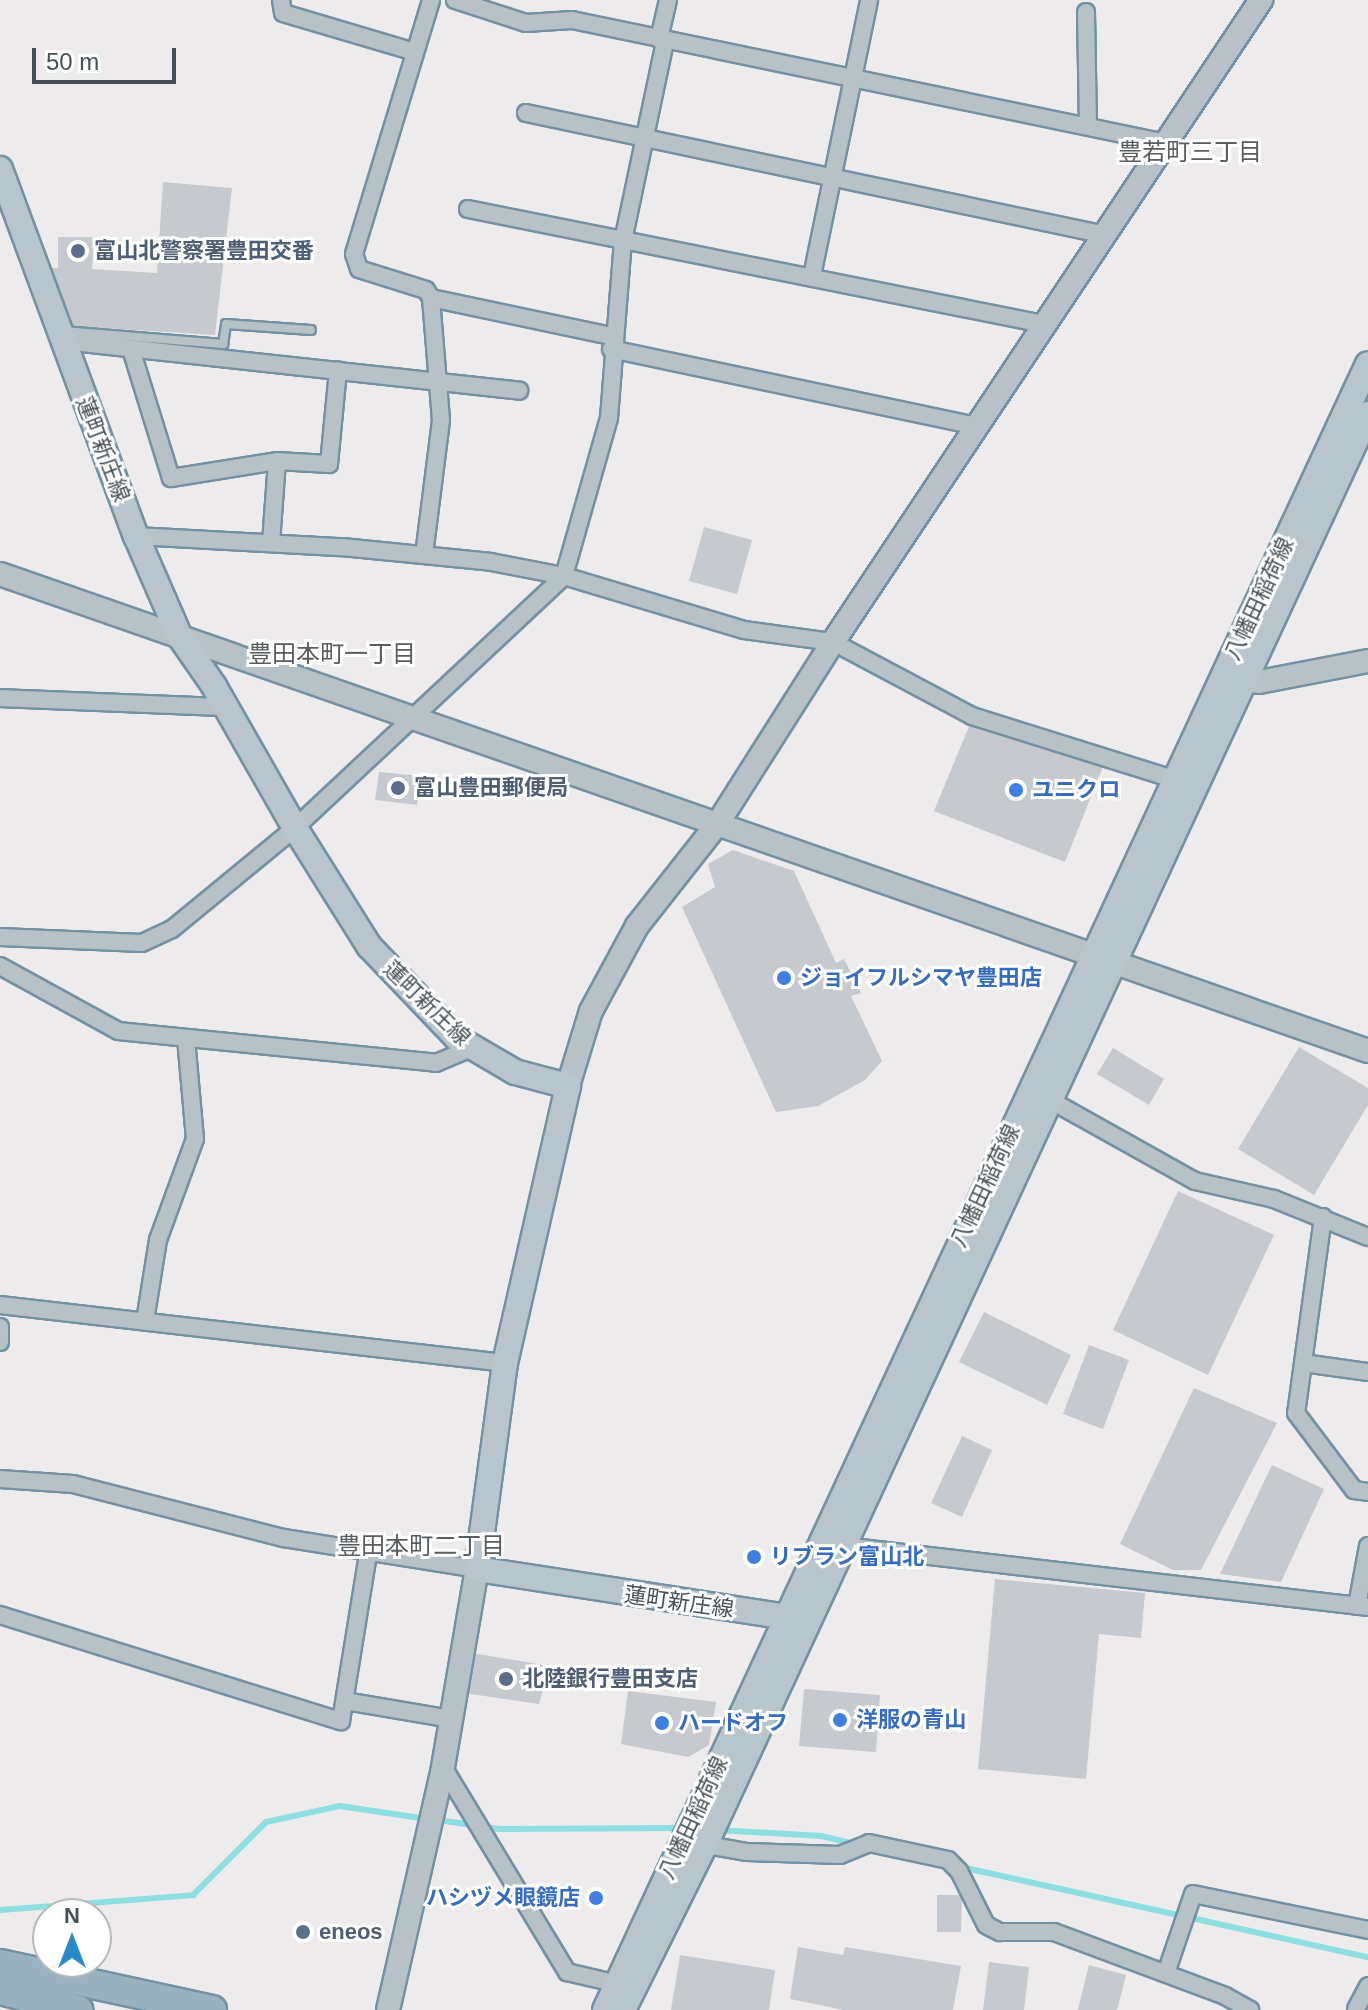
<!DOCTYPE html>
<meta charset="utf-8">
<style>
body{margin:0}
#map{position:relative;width:1368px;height:2010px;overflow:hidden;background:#eeebec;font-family:Arial,"Noto Sans JP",sans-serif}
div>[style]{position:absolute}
.stream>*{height:6px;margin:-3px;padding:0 3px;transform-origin:3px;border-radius:3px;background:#8ddfe2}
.building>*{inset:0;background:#c6c9cd}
.roads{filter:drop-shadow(2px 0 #7291a2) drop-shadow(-2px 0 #7291a2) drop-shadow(0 2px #7291a2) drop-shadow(0 -2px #7291a2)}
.service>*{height:8px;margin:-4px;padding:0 4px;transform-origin:4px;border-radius:4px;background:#b7c2c6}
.minor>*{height:16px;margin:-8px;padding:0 8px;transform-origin:8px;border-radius:8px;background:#b7c2c6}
.tertiary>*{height:22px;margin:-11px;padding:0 11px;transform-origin:11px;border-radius:11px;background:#b7c2c6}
.secondary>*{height:24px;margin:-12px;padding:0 12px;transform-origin:12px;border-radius:12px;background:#b8c5cc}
.trunk>*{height:28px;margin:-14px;padding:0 14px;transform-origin:14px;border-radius:14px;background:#9ab2bf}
.dots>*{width:22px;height:22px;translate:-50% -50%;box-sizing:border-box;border:4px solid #fff;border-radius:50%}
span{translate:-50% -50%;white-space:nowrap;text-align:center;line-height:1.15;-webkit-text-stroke:6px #fff;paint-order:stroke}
.service-label{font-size:22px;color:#4e5e75;font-weight:700}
.left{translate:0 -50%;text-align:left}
.street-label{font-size:22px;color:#465156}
.shop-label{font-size:22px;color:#366cbe;font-weight:700}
.right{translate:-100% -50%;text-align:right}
.neighbourhood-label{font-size:24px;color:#595d5f}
.north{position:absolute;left:32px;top:1898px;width:80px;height:80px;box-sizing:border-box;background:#fff;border:2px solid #b5b9bb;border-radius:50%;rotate:0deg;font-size:22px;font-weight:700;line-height:32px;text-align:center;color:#465156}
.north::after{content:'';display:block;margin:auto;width:28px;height:36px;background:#298bc9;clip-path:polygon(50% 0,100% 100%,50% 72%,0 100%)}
.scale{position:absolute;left:32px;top:48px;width:144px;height:36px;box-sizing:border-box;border:4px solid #465156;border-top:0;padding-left:10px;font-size:24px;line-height:28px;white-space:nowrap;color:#465156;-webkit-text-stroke:6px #fff;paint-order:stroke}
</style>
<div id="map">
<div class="stream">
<div style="left:438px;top:1820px;width:62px;rotate:8.4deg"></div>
<div style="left:499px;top:1829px;width:183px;rotate:-0.3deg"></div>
<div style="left:717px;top:1830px;width:104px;rotate:3.3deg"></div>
<div style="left:821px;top:1836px;width:37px;rotate:13deg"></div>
<div style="left:961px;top:1867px;width:417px;rotate:12.5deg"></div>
<div style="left:0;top:1910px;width:194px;rotate:-4.4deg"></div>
<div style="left:193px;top:1895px;width:103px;rotate:-45deg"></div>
<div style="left:266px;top:1822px;width:76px;rotate:-12.2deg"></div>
<div style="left:340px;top:1806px;width:88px;rotate:8.5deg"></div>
</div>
<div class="building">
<div style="clip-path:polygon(163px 182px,232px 188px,215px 335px,72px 326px,50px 268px,58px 268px,58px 237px,94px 237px,92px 269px,157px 273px)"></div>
<div style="clip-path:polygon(704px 527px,752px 540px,737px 594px,689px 581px)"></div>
<div style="clip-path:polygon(970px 724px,1104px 764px,1065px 862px,934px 811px)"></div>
<div style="clip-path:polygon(379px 772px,421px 776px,417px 805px,375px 800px)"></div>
<div style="clip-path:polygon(733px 850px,794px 871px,836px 963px,844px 959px,861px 993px,851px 996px,882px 1061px,865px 1080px,818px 1106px,776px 1112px,682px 907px,715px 887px,708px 864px)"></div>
<div style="clip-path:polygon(1299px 1047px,1368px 1088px,1368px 1105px,1314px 1195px,1238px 1149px)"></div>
<div style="clip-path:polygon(1113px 1048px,1164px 1079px,1149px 1105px,1097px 1074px)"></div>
<div style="clip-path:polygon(1178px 1191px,1274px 1235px,1208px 1375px,1113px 1330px)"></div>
<div style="clip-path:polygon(984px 1312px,1071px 1355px,1047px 1405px,959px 1362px)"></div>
<div style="clip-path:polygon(1089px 1345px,1129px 1360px,1103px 1429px,1063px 1414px)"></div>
<div style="clip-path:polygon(1194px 1388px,1277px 1423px,1201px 1570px,1173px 1570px,1120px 1544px)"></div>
<div style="clip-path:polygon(962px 1436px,992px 1450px,962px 1517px,931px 1503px)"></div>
<div style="clip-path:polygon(1272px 1465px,1324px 1489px,1281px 1582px,1220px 1574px)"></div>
<div style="clip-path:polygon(995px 1579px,1145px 1593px,1141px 1638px,1099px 1634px,1086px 1779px,978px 1769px)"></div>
<div style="clip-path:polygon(472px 1653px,549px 1666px,539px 1704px,464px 1693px)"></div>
<div style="clip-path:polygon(804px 1689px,880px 1695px,876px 1752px,799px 1746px)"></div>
<div style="clip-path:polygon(628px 1691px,716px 1702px,709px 1745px,688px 1757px,621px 1744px)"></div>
<div style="clip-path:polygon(937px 1895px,962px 1895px,961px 1932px,937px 1932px)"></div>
<div style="clip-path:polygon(798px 1947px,843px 1955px,845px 1947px,961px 1966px,953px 2010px,844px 2010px,790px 1999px)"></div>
<div style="clip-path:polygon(680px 1955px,775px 1970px,769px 2010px,671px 2010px)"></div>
<div style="clip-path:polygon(989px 1962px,1029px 1967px,1024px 2010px,983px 2010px)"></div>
<div style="clip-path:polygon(1089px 1965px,1126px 1975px,1117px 2010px,1078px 2010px)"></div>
</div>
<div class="roads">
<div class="service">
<div style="left:63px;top:331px;width:161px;rotate:4.6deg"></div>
<div style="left:223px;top:344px;width:20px;rotate:-81deg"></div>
<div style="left:226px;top:324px;width:85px;rotate:4deg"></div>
</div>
<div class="minor">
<div style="left:281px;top:0;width:13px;rotate:81deg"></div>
<div style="left:283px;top:13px;width:138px;rotate:16.5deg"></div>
<div style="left:455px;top:0;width:75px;rotate:17.9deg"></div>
<div style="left:526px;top:23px;width:46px;rotate:-3.7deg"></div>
<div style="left:572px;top:20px;width:607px;rotate:11.7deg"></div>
<div style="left:1086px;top:12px;width:114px;rotate:89deg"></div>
<div style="left:659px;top:39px;width:40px;rotate:-77deg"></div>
<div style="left:526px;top:113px;width:593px;rotate:11.88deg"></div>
<div style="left:468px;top:209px;width:586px;rotate:11.31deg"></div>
<div style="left:812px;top:276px;width:282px;rotate:-78.3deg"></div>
<div style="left:431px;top:298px;width:185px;rotate:11.9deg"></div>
<div style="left:62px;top:341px;width:460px;rotate:6.2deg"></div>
<div style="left:131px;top:349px;width:135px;rotate:72.8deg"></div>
<div style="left:171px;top:478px;width:107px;rotate:-9.1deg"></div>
<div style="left:277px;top:461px;width:52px;rotate:3.3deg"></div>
<div style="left:329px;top:464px;width:94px;rotate:-84.5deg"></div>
<div style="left:611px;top:349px;width:372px;rotate:11.9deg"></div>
<div style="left:136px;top:536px;width:206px;rotate:3.1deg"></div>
<div style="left:342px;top:547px;width:150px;rotate:5.7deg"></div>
<div style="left:491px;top:562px;width:74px;rotate:10.9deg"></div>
<div style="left:564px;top:576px;width:188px;rotate:16.7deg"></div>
<div style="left:744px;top:630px;width:90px;rotate:7.7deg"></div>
<div style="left:833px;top:642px;width:157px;rotate:28deg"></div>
<div style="left:972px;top:716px;width:220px;rotate:17.4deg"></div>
<div style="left:271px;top:543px;width:82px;rotate:-85.8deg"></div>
<div style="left:424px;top:555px;width:136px;rotate:-82.8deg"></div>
<div style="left:441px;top:420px;width:122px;rotate:-94.7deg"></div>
<div style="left:431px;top:298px;width:9px;rotate:-122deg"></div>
<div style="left:426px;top:290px;width:70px;rotate:-162.6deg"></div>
<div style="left:359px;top:269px;width:16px;rotate:-108deg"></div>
<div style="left:354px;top:254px;width:265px;rotate:-73.1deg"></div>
<div style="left:0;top:698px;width:226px;rotate:2.3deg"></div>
<div style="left:0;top:937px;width:142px;rotate:2.4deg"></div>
<div style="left:142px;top:943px;width:33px;rotate:-25deg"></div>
<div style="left:172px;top:929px;width:159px;rotate:-39.4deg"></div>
<div style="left:295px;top:828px;width:369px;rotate:-43.1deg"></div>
<div style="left:564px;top:576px;width:164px;rotate:-74.1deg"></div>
<div style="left:609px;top:418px;width:178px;rotate:-85.5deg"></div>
<div style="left:623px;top:241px;width:204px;rotate:-78.1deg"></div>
<div style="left:0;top:966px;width:135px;rotate:28.8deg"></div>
<div style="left:118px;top:1031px;width:320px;rotate:5.7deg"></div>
<div style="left:436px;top:1063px;width:39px;rotate:-23deg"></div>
<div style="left:1041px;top:1095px;width:176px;rotate:29.2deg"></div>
<div style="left:1195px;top:1181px;width:81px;rotate:12.8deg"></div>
<div style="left:1274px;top:1199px;width:101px;rotate:22deg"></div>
<div style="left:1323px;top:1217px;width:198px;rotate:97.8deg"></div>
<div style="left:1296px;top:1413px;width:96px;rotate:53deg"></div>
<div style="left:1354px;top:1490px;width:14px;rotate:8deg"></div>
<div style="left:0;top:1305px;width:508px;rotate:6.55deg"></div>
<div style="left:145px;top:1321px;width:82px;rotate:-80.9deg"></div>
<div style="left:158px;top:1240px;width:108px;rotate:-69.9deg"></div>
<div style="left:195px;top:1139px;width:101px;rotate:-95.1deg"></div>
<div style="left:0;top:1327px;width:15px;rotate:90deg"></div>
<div style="left:1303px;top:1363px;width:66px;rotate:7.9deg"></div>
<div style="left:0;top:1479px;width:73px;rotate:3.9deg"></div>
<div style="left:73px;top:1484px;width:218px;rotate:14.4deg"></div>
<div style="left:284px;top:1538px;width:195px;rotate:9.1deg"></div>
<div style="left:835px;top:1545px;width:537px;rotate:6.63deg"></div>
<div style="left:1357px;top:1606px;width:61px;rotate:-79.6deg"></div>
<div style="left:0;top:1615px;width:357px;rotate:17.3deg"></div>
<div style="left:341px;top:1721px;width:174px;rotate:-80.8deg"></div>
<div style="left:345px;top:1701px;width:108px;rotate:9.6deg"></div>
<div style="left:443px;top:1767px;width:240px;rotate:58.8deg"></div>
<div style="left:567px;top:1972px;width:48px;rotate:13.2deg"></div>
<div style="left:696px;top:1843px;width:52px;rotate:10deg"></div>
<div style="left:747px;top:1852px;width:93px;rotate:1.8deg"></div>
<div style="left:840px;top:1855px;width:31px;rotate:-22deg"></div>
<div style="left:869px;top:1843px;width:81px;rotate:12.1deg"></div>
<div style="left:948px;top:1860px;width:16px;rotate:45deg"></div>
<div style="left:959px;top:1871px;width:60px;rotate:63.4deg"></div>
<div style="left:986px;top:1925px;width:16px;rotate:27deg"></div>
<div style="left:1000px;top:1932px;width:54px"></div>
<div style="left:1054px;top:1932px;width:183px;rotate:20.5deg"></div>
<div style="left:1225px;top:1996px;width:29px;rotate:29deg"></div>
<div style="left:1166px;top:1973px;width:83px;rotate:-71.1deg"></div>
<div style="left:1193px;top:1894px;width:179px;rotate:11.6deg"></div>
<div style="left:1356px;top:2009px;width:26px;rotate:-62deg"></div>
</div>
<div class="tertiary">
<div style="left:0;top:574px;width:1449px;rotate:19.22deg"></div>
<div style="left:1227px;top:679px;width:32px;rotate:5deg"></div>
<div style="left:1259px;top:682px;width:111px;rotate:-10.9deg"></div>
<div style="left:568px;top:1086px;width:78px;rotate:-73deg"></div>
<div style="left:591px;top:1011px;width:97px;rotate:-61.6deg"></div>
<div style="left:637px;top:926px;width:131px;rotate:-51.8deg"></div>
<div style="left:718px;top:823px;width:214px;rotate:-57.6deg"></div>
<div style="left:833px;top:642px;width:772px;rotate:-56.31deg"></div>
<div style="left:388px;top:2010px;width:249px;rotate:-77.2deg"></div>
<div style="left:443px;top:1767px;width:201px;rotate:-80.3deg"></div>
</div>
<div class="secondary">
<div style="left:0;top:169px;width:391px;rotate:69.7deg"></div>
<div style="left:136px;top:536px;width:110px;rotate:66.5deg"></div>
<div style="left:180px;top:637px;width:60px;rotate:55.2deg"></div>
<div style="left:214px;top:686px;width:163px;rotate:60.3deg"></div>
<div style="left:295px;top:828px;width:139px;rotate:57.9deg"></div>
<div style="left:369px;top:946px;width:127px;rotate:46.3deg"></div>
<div style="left:457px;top:1038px;width:67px;rotate:30.4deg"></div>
<div style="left:515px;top:1072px;width:55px;rotate:14.8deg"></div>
<div style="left:568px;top:1086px;width:284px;rotate:102.8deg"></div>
<div style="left:505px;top:1363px;width:208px;rotate:97.7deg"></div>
<div style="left:477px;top:1569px;width:313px;rotate:8.8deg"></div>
<div style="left:786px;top:1617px;width:22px;rotate:24deg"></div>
<div style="left:605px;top:2010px;width:1814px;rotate:-65.13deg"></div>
<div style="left:623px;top:2010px;width:184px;rotate:-63.6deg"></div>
<div style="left:705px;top:1845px;width:1577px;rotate:-65.14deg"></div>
</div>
<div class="trunk">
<div style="left:0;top:1964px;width:217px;rotate:12.2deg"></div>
<div style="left:0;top:1990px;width:81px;rotate:14.4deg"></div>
</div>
</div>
<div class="dots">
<div style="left:78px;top:251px;background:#5c6f8a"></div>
<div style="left:398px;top:788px;background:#5c6f8a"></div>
<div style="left:1016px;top:790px;background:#3f7fe0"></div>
<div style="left:784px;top:978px;background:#3f7fe0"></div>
<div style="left:754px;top:1557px;background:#3f7fe0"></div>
<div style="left:506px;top:1679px;background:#5c6f8a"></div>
<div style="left:840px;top:1720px;background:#3f7fe0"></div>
<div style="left:662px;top:1723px;background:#3f7fe0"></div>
<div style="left:596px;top:1898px;background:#3f7fe0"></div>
<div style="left:303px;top:1932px;background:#5c6f8a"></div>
</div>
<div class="service-label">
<span class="left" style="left:94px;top:251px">富山北警察署豊田交番</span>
<span class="left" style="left:414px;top:788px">富山豊田郵便局</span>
<span class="left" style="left:522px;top:1679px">北陸銀行豊田支店</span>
<span class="left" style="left:319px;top:1932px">eneos</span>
</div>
<div class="street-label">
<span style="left:103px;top:449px;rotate:69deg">蓮町新庄線</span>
<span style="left:1259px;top:599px;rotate:-65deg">八幡田稲荷線</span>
<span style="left:427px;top:1003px;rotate:44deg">蓮町新庄線</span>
<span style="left:985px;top:1186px;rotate:-65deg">八幡田稲荷線</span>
<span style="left:679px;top:1602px;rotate:8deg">蓮町新庄線</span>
<span style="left:693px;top:1818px;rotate:-65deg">八幡田稲荷線</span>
</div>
<div class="shop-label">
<span class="left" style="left:1032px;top:790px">ユニクロ</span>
<span class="left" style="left:800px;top:978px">ジョイフルシマヤ豊田店</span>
<span class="left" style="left:770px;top:1557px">リブラン富山北</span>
<span class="left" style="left:856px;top:1720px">洋服の青山</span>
<span class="left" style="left:678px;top:1723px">ハードオフ</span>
<span class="right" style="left:580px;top:1898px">ハシヅメ眼鏡店</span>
</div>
<div class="neighbourhood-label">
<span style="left:1190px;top:152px">豊若町三丁目</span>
<span style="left:332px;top:654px">豊田本町一丁目</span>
<span style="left:421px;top:1546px">豊田本町二丁目</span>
</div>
<div class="north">N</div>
<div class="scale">50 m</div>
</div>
